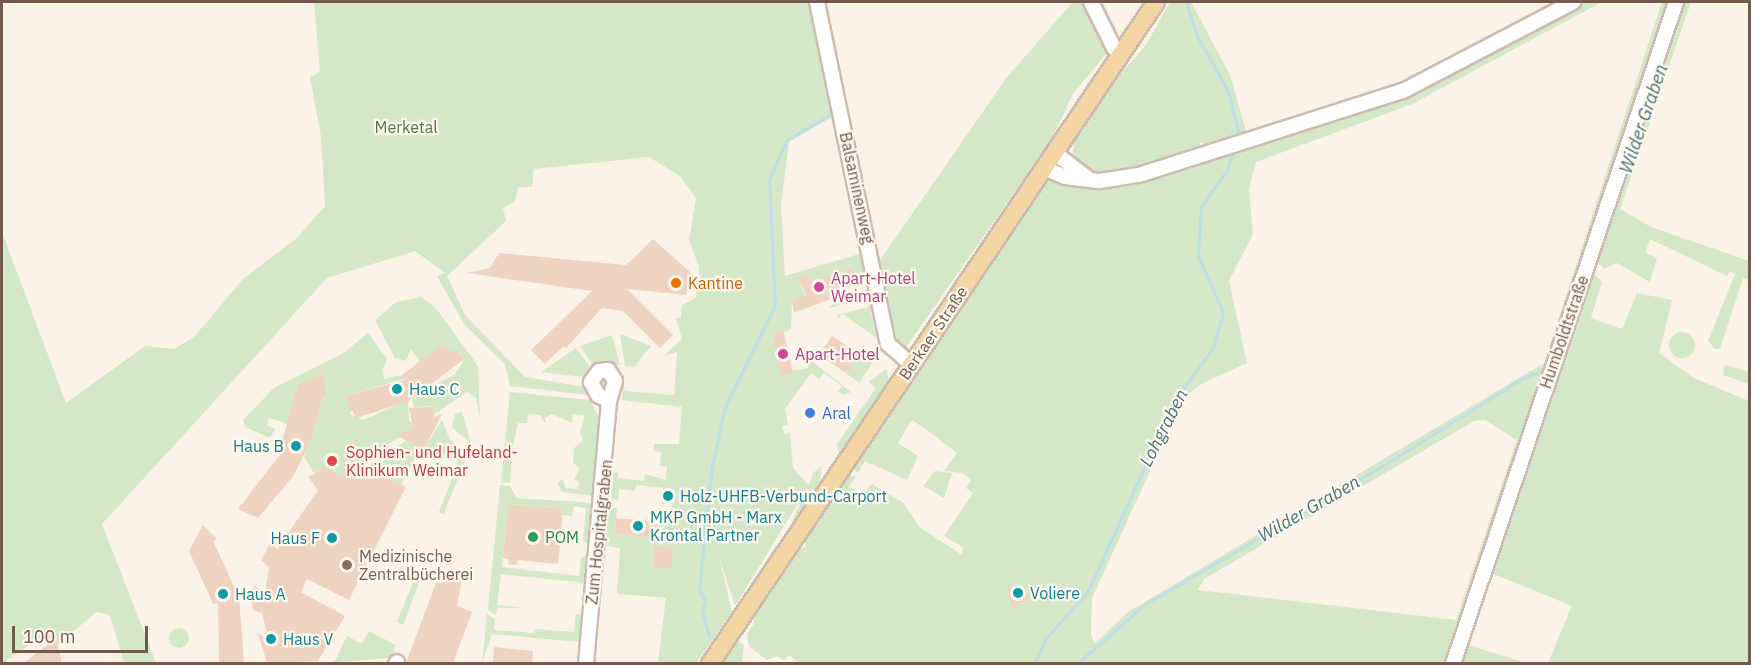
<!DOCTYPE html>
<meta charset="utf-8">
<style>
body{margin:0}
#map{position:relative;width:1751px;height:665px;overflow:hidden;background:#fbf3e7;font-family:"IBM Plex Sans",sans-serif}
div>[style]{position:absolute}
.green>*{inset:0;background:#d4e7c7}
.round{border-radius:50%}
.stream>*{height:3px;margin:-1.5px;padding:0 1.5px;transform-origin:1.5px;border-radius:1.5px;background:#bddee3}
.building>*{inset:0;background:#eed3c1}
.roads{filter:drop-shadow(2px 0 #ccbbae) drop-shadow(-2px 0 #ccbbae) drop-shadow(0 2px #ccbbae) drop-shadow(0 -2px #ccbbae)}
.minor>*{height:14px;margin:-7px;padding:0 7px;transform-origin:7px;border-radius:7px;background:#fff}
.major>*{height:16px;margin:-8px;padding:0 8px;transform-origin:8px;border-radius:8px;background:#f4d6a5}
.dots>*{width:16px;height:16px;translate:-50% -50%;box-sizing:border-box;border:3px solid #fef7ed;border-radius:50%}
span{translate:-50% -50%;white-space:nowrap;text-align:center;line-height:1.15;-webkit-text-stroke:4.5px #fef7ed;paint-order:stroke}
.park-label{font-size:16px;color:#557846}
.street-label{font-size:16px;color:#735a4d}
.hotel-label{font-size:16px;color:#b23c85}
.left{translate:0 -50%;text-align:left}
.food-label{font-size:16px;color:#c56008}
.culture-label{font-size:16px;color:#0d838f}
.right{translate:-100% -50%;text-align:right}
.shop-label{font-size:16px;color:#366cbe}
.health-label{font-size:16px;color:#be3a42}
.leisure-label{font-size:16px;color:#27864d}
.education-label{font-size:16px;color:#785e54}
.water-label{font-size:18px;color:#46747d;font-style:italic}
.frame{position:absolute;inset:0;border:3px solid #735a4d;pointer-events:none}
.scale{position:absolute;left:12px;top:626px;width:136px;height:27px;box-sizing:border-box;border:3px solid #735a4d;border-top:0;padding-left:8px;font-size:18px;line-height:21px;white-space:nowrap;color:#735a4d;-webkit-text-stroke:4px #fef7ed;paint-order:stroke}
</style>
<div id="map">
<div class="green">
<div style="clip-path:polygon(314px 2px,821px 2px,844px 110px,789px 142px,781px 205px,785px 276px,866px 252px,868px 279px,828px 296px,827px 291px,856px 280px,852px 268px,812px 284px,808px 273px,798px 277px,805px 295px,792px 300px,791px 329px,773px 336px,781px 373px,808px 368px,805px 356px,851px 392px,844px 395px,838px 392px,842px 386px,824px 373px,819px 379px,811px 373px,785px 409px,788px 425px,782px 426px,784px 434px,790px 433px,793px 468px,809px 486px,813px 473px,822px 465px,819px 489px,791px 523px,808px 487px,735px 606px,719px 556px,732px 612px,696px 663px,658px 663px,666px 598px,617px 594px,620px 548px,607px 546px,604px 541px,607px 507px,617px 508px,615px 534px,659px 538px,660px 522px,670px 522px,674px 489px,636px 485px,635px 491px,619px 489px,618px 500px,611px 499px,614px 471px,618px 472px,618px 478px,644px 481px,645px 474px,666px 480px,667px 466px,660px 466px,661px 452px,654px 451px,654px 444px,679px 444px,682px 407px,622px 400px,623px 385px,625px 391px,674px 395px,677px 352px,664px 356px,682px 339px,676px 318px,681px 318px,682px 305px,696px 298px,699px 267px,689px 240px,696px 198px,680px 176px,649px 157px,534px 169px,532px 187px,518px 187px,515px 201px,503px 208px,506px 221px,447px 276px,465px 315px,525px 377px,584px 387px,588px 395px,510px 386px,505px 364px,464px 324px,437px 276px,445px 273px,415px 251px,327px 278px,102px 524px,156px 663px,124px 663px,110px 615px,96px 612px,54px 648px,58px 663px,53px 663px,44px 635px,2px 664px,2px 232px,66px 403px,145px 346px,174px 349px,194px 337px,243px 279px,297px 238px,325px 206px,321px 137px,310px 77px,320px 72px)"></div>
<div style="clip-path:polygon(1073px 2px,1087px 2px,1110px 49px,1073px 94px,1051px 140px,902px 353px,890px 341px,896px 336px,880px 287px,880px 260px,1007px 77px)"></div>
<div style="clip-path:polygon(1170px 2px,1191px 2px,1230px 75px,1246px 131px,1209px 147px,1200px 142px,1200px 149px,1141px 169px,1110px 175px,1087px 171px,1072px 159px,1074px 140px,1117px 78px,1146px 45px)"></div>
<div style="clip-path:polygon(evenodd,1584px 2px,1602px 2px,1412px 104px,1256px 162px,1249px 189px,1253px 234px,1229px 281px,1247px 363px,1201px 384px,1183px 399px,1092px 598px,1091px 635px,1095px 643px,1128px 612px,1544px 363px,1662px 2px,1671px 2px,1448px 663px,800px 664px,789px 655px,784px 660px,777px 656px,767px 660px,749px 646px,747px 634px,754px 624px,753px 615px,797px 548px,806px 547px,804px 538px,828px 503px,838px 503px,841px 498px,835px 492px,847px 474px,856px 477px,849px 487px,864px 493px,872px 484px,904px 503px,919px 527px,962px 555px,963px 547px,944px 536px,973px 493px,966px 488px,971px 480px,962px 473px,944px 471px,957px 453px,931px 433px,912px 420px,898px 443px,918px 456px,907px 480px,865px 461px,858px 473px,851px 466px,1041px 184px,1058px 178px,1122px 185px,1405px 96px,1584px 2px,1485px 420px,1517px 440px,1456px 620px,1198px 590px,1204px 579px,1474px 421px,1485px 420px)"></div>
<div style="clip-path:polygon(1681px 2px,1691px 2px,1620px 209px,1651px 227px,1749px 261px,1749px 280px,1743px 278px,1720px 349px,1715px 349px,1708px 341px,1735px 274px,1730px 271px,1727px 276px,1650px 239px,1645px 253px,1657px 258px,1650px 282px,1617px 263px,1604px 269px,1595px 259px)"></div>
<div style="clip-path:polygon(1595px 275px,1602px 282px,1591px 318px,1622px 329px,1637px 293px,1672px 300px,1659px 353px,1694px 378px,1749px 401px,1749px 663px,1548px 663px,1572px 606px,1489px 572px,1587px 279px)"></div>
<div style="clip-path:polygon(872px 289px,874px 296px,829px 308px,842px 296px)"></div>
<div style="clip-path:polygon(421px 297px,435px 307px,478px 366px,480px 417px,476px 398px,467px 392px,433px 415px,431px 406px,414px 408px,412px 398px,455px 374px,466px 357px,459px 353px,421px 363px,411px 349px,406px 361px,395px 358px,375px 320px,396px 302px)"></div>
<div style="clip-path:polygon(876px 305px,870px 309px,877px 336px,882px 336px,879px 348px,880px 340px,842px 314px,838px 319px,837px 315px)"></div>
<div class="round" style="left:1669px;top:332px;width:26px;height:26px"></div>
<div style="clip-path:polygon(368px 333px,387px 359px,382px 370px,384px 379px,402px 375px,404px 379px,345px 396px,353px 408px,350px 414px,363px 420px,408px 400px,409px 421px,416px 426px,330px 484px,329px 466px,314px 473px,304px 457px,323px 397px,326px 398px,325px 373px,298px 384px,289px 424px,269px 418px,267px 426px,275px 429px,270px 438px,245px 427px,243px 420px,274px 388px,342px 354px)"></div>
<div style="clip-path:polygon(620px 334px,651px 346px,634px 367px,625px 366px)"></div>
<div style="clip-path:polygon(612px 335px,620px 365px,593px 365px,580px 346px)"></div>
<div style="clip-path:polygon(576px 348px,590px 367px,583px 377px,541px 372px)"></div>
<div style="clip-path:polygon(872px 353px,875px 359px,859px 383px,846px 373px,859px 354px,868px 359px)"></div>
<div style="clip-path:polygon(1725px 365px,1749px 372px,1749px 384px,1723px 375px)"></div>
<div style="clip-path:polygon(886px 369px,890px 383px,844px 450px,838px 451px,837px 444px,876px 388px,869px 382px)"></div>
<div style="clip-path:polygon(510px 392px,590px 400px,602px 424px,595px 496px,562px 492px,557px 483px,562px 479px,566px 488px,578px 489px,579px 481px,574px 480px,580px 468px,573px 463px,574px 448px,583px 441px,580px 432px,585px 415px,573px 414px,572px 423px,552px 414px,545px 418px,546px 424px,540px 415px,528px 414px,527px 423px,518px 423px,513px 446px,507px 446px,506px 456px,512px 456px,510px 483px,501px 482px)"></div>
<div style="clip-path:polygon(462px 412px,468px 432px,471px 444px,452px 427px,455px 414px)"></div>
<div style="clip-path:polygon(442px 420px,450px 440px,467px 455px,444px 514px,439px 512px,458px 462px,426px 446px)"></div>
<div style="clip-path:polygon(406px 441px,420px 447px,401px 485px,366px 467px)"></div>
<div style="clip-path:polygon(935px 471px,952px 473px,944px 498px,923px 486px)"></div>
<div style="clip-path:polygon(500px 485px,510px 486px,517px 498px,594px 503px,589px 545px,583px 541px,586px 508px,574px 506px,572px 516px,563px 515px,563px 509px,508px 504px,502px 567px,579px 576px,581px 558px,589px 553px,586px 583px,501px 574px,497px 605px,524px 608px,497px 608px,496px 615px,488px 610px)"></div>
<div style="clip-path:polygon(418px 570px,423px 572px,403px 625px,397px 622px)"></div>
<div style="clip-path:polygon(487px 614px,495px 619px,494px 630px,534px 633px,536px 629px,574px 632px,576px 614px,583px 615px,580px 642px,492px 634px,482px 663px)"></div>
<div class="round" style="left:169px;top:628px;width:20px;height:20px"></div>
<div style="clip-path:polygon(369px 631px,396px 645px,391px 658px,327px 663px,335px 661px,347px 636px,362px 644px)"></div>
<div style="clip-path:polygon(737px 641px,744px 645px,742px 663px,721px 663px)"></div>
<div style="clip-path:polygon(1469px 645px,1494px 653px,1526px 663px,1462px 663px)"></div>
</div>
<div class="stream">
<div style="left:1186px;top:2px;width:36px;rotate:72deg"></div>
<div style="left:1197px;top:36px;width:63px;rotate:60.6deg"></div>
<div style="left:1228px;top:91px;width:45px;rotate:76deg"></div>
<div style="left:1676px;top:26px;width:25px;rotate:-72deg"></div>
<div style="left:1616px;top:201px;width:173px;rotate:-71.1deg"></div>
<div style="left:709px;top:636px;width:26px;rotate:-106deg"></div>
<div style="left:702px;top:611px;width:11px;rotate:-75deg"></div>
<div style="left:705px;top:600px;width:13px;rotate:-119deg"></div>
<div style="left:699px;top:589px;width:124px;rotate:-84deg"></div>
<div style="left:712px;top:466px;width:60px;rotate:-77.6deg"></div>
<div style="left:725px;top:407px;width:114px;rotate:-63.9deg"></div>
<div style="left:775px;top:305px;width:126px;rotate:-92.7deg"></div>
<div style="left:769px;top:179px;width:43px;rotate:-65.2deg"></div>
<div style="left:787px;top:140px;width:55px;rotate:-30.8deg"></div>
<div style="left:1081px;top:660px;width:84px;rotate:-41.1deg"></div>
<div style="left:1144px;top:605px;width:278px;rotate:-30.3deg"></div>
<div style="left:1384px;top:465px;width:162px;rotate:-32.1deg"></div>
<div style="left:1521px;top:379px;width:25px;rotate:-21deg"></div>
<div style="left:1034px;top:664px;width:27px;rotate:-66deg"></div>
<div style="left:1045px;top:639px;width:64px;rotate:-48.1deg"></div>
<div style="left:1088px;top:591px;width:212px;rotate:-65.5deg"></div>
<div style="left:1176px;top:398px;width:62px;rotate:-53.5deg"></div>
<div style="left:1213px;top:348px;width:37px;rotate:-74deg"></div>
<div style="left:1223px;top:312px;width:61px;rotate:-114.1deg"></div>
<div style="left:1198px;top:256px;width:49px;rotate:-86.5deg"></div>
<div style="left:1201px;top:207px;width:45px;rotate:-54.9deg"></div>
<div style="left:1227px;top:170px;width:20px;rotate:-72deg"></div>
</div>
<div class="building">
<div style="clip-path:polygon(653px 239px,691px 273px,686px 295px,627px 289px,673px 335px,660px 348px,623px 311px,602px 308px,566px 348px,564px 346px,545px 364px,531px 350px,592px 291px,467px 273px,490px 268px,499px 253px,626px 265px)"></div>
<div style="clip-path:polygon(852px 268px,856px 280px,826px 291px,830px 299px,794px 313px,792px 300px,806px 295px,798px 277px,808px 273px,812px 284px)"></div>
<div style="clip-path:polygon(783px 329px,793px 373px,786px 375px,781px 374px,773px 336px)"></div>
<div style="clip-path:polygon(832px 336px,859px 354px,846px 373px,819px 355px)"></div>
<div style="clip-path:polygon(440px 346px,467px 357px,409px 401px,356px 418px,345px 396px,404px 380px,402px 375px)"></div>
<div style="clip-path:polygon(325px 373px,326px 398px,323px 397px,310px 442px,294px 475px,258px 518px,238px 509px,285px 448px,281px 445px,298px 384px)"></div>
<div style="clip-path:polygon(433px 407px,434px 417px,442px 414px,424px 450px,397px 436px,413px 428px,409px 408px)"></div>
<div style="clip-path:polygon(357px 463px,406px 487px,349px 600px,307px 579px,301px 592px,345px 616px,318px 661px,267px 663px,258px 633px,265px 637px,267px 633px,262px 613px,253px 610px,251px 597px,254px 586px,265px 592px,269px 567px,261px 560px,271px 542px,277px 549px,318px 490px,308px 477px,328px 466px,338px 477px)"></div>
<div style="clip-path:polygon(663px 488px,674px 489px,672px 504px,662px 504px)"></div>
<div style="clip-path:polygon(508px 504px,563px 509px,558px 564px,518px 560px,517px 565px,508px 564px,509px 559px,503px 558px)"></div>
<div style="clip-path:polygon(616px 518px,660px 522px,659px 538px,615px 534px)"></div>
<div style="clip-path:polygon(203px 525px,217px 539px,213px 541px,239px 597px,244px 663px,219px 663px,218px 603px,213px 604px,189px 551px)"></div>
<div style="clip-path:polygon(655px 546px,673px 548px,671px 569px,653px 567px)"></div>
<div style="clip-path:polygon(441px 570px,462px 578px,457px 606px,472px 612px,453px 663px,406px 663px)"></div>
<div style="clip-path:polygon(1016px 584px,1031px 597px,1013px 609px,1007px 590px)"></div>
<div style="clip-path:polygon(56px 638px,62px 663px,24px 663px)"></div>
<div style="clip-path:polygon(494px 647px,533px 651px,532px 663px,493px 663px)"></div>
</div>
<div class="roads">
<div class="minor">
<div style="left:817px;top:2px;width:349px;rotate:78.3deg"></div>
<div style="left:888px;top:344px;width:30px;rotate:41deg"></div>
<div style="left:1091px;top:2px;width:51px;rotate:63.4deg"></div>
<div style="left:1114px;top:48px;width:10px;rotate:37deg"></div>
<div style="left:1055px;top:153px;width:43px;rotate:37.4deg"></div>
<div style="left:1044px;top:168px;width:23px;rotate:23deg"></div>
<div style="left:1065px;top:177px;width:35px;rotate:7deg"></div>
<div style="left:1100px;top:181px;width:39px;rotate:-9deg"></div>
<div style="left:1139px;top:175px;width:277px;rotate:-17.7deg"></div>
<div style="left:1403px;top:91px;width:192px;rotate:-27.6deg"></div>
<div style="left:396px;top:664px;width:2px;rotate:-63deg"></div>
<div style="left:586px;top:664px;width:264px;rotate:-85deg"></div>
<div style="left:609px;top:401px;width:21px;rotate:-73deg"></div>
<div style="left:615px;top:381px;width:13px;rotate:-122deg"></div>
<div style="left:608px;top:370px;width:9px;rotate:174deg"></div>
<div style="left:599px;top:371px;width:14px;rotate:126deg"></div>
<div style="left:591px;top:382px;width:15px;rotate:62deg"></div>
<div style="left:598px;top:395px;width:13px;rotate:29deg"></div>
<div style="left:1453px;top:664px;width:699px;rotate:-71.38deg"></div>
</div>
<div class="major">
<div style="left:710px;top:664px;width:798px;rotate:-56.03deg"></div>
</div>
</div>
<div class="dots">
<div style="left:676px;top:283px;background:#e8710a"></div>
<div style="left:819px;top:287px;background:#d1479c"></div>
<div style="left:783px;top:354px;background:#d1479c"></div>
<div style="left:397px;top:389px;background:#0f9aa8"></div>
<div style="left:810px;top:413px;background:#3f7fe0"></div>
<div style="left:296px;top:446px;background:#0f9aa8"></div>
<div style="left:332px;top:461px;background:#e0444e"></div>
<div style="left:668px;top:496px;background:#0f9aa8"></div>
<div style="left:638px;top:526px;background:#0f9aa8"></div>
<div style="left:533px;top:537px;background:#2e9e5b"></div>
<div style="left:332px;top:538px;background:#0f9aa8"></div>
<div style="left:347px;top:565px;background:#8d6e63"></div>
<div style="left:1018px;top:593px;background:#0f9aa8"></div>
<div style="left:223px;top:594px;background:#0f9aa8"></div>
<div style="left:271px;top:639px;background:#0f9aa8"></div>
</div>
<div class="park-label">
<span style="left:406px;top:127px">Merketal</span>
</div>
<div class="street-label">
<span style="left:857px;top:188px;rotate:78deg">Balsaminenweg</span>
<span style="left:1564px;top:332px;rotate:-71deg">Humboldtstraße</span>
<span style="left:933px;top:333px;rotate:-56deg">Berkaer Straße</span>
<span style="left:599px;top:532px;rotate:-84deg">Zum Hospitalgraben</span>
</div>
<div class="hotel-label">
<span class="left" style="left:831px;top:287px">Apart-Hotel<br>Weimar</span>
<span class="left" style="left:795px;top:354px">Apart-Hotel</span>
</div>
<div class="food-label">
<span class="left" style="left:688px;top:283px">Kantine</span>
</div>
<div class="culture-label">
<span class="left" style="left:409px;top:389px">Haus C</span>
<span class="right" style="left:284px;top:446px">Haus B</span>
<span class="left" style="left:680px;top:496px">Holz-UHFB-Verbund-Carport</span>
<span class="left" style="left:650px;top:526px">MKP GmbH - Marx<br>Krontal Partner</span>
<span class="right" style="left:320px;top:538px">Haus F</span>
<span class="left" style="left:1030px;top:593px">Voliere</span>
<span class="left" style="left:235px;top:594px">Haus A</span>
<span class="left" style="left:283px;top:639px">Haus V</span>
</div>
<div class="shop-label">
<span class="left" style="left:822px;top:413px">Aral</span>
</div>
<div class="health-label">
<span class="left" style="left:346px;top:461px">Sophien- und Hufeland-<br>Klinikum Weimar</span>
</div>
<div class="leisure-label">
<span class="left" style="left:545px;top:537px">POM</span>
</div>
<div class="education-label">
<span class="left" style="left:359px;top:565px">Medizinische<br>Zentralbücherei</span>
</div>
<div class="water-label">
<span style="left:1644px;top:119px;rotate:-71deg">Wilder Graben</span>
<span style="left:1164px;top:428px;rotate:-63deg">Lohgraben</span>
<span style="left:1309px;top:509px;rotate:-30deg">Wilder Graben</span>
</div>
<div class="frame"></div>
<div class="scale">100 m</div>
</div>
